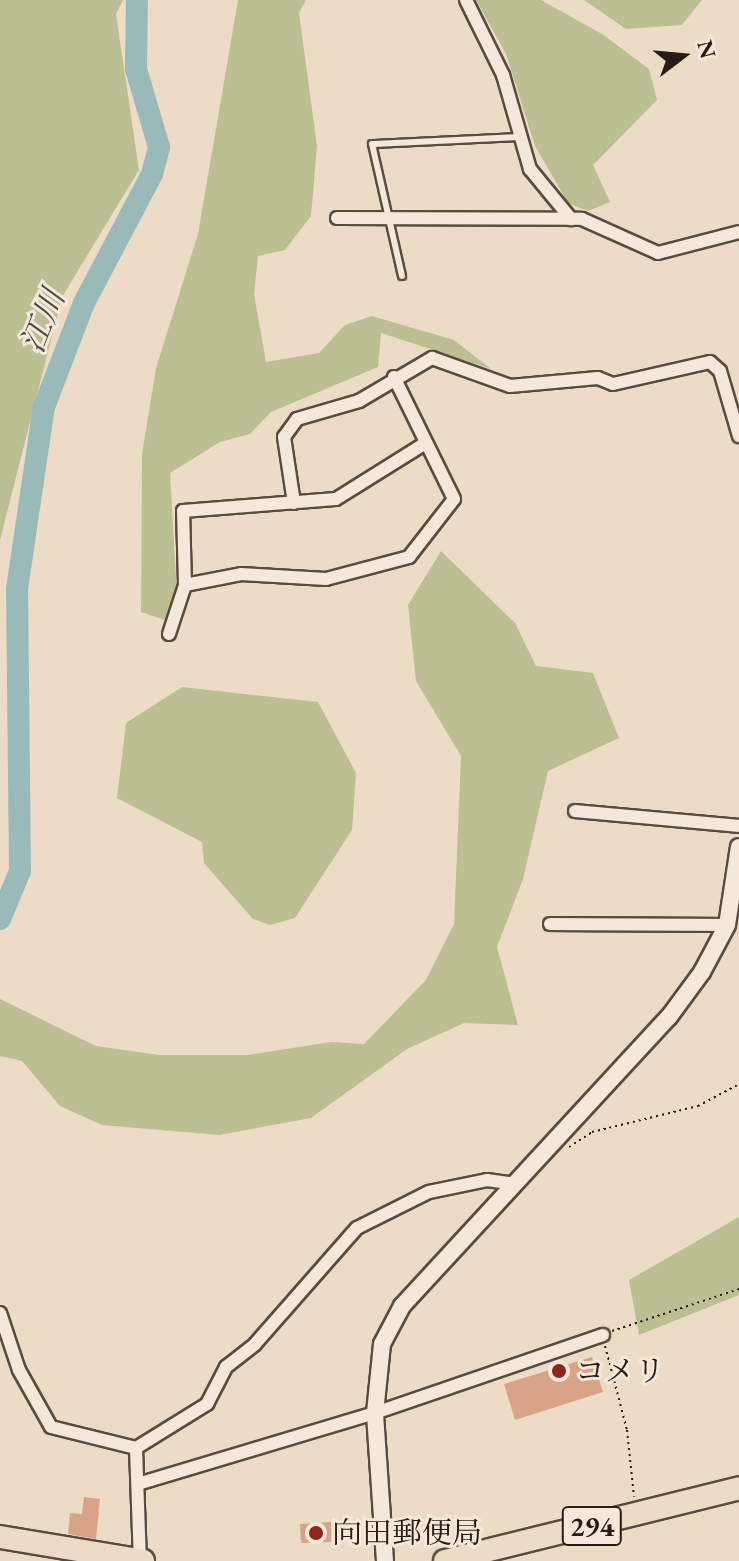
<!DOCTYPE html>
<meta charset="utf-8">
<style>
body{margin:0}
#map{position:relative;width:739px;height:1561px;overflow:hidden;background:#ecdcc5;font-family:"EB Garamond","Noto Serif JP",serif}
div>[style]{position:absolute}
.green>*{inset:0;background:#bcbf92}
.river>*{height:22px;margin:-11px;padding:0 11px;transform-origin:11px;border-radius:11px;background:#9ababa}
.building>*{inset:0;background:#d9a388}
.path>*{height:2px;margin-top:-1px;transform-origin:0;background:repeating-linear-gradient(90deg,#271c14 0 2px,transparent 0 6px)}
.roads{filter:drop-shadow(2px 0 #584c40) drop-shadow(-2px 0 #584c40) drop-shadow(0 2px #584c40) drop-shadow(0 -2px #584c40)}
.service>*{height:6px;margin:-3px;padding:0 3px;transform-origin:3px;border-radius:3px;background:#f3e8d9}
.minor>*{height:12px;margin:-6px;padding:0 6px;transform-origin:6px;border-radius:6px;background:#f3e8d9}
.tertiary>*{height:16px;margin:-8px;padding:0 8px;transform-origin:8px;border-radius:8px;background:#f3e8d9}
.trunk>*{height:22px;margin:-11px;padding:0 11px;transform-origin:11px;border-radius:11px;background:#ecdcc5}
.dots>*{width:22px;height:22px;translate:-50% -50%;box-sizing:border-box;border:4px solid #f3e8d9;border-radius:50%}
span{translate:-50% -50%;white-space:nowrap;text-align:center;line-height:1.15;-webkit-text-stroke:6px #f3e8d9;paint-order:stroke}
.shield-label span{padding:2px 6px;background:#f3e8d9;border:2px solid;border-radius:6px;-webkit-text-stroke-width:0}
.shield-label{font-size:28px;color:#271c14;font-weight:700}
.poi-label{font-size:30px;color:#271c14}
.left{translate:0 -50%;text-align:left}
.water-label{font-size:32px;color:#4a4b46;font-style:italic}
.north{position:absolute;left:643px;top:16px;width:80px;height:80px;-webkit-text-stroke:6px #f3e8d9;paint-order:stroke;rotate:74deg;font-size:22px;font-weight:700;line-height:32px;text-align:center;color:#271c14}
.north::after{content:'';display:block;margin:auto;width:28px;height:36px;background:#271c14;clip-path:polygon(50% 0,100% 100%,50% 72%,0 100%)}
</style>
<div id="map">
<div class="green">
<div style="clip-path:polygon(0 0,123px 0,116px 14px,139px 170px,62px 297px,0 540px)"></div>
<div style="clip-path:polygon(238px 0,306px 0,299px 13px,317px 146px,311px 216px,285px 250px,258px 256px,254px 294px,266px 362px,319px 353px,345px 325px,372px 316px,454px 340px,491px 369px,381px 333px,378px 367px,271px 412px,250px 434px,220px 442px,170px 473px,177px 596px,165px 620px,141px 612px,142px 454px,156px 368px,198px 234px)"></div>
<div style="clip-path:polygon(476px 0,541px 0,602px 34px,649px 69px,657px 100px,593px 165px,610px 202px,588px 211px,568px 203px,535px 146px,506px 54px)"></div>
<div style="clip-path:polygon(584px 0,702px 0,682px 25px,626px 29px)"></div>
<div style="clip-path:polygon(441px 551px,515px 623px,536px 666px,593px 673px,619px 738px,548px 771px,523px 879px,497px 947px,518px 1025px,464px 1023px,407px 1049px,311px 1118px,219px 1135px,102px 1125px,60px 1106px,22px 1061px,0 1056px,0 999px,96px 1046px,159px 1055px,247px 1055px,331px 1042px,364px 1044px,426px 980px,454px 924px,461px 756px,416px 681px,408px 605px)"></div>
<div style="clip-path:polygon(182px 687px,318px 702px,356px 773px,352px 830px,295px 918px,270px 925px,253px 919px,204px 863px,202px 842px,117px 798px,126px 723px)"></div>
<div style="clip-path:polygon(739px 1217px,739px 1295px,639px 1335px,629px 1280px)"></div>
</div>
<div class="river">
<div style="left:0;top:919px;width:52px;rotate:-67.4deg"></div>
<div style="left:20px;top:871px;width:282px;rotate:-90.6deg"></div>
<div style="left:17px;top:589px;width:184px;rotate:-81.6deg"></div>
<div style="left:44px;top:407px;width:111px;rotate:-69deg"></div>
<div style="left:84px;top:303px;width:146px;rotate:-62.2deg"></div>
<div style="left:152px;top:174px;width:28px;rotate:-75deg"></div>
<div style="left:159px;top:147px;width:81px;rotate:-106.4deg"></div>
<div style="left:136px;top:69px;width:69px;rotate:-89.2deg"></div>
</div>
<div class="building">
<div style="clip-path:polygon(592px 1357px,603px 1392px,515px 1420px,504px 1384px)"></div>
<div style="clip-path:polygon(84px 1497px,100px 1499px,96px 1539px,68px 1534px,70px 1513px,82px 1514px)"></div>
<div style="clip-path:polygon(331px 1522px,331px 1542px,301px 1543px,300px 1524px)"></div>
</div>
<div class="path">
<div style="left:569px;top:1147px;width:27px;rotate:-33deg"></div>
<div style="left:592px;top:1132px;width:109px;rotate:-13.8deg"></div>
<div style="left:698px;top:1106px;width:47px;rotate:-28.2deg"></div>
<div style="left:612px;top:1331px;width:134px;rotate:-18.3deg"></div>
<div style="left:605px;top:1346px;width:87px;rotate:75.3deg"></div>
<div style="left:627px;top:1430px;width:67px;rotate:84deg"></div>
</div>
<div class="roads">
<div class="service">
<div style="left:402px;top:276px;width:135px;rotate:-102.8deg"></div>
<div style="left:372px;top:144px;width:149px;rotate:-2.7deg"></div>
</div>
<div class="minor">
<div style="left:466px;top:0;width:84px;rotate:63.7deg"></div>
<div style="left:503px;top:75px;width:98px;rotate:74deg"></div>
<div style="left:530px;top:169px;width:65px;rotate:50.6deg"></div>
<div style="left:337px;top:218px;width:245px;rotate:0.2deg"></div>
<div style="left:582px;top:219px;width:83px;rotate:24.1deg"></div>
<div style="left:658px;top:253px;width:84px;rotate:-14.5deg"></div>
<div style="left:294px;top:503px;width:67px;rotate:-98.6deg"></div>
<div style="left:284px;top:437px;width:22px;rotate:-54deg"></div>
<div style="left:297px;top:419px;width:65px;rotate:-16.2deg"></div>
<div style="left:359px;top:401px;width:85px;rotate:-30.5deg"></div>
<div style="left:432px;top:358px;width:83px;rotate:19.7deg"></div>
<div style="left:510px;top:386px;width:88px;rotate:-5.2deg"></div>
<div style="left:598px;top:378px;width:16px;rotate:22deg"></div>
<div style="left:613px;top:384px;width:99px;rotate:-12.8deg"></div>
<div style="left:710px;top:362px;width:13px;rotate:42deg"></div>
<div style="left:720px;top:371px;width:68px;rotate:73.7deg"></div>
<div style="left:185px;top:585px;width:57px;rotate:-11.1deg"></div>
<div style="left:241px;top:574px;width:85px;rotate:3.4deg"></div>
<div style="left:326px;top:579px;width:86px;rotate:-14.8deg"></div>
<div style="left:409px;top:557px;width:73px;rotate:-52.2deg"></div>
<div style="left:454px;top:499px;width:136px;rotate:-116.2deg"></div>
<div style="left:169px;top:634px;width:52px;rotate:-71.9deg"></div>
<div style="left:185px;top:585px;width:74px;rotate:-91.5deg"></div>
<div style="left:183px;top:511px;width:153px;rotate:-4.5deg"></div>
<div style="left:336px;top:499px;width:104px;rotate:-32deg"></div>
<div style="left:575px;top:811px;width:165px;rotate:5.2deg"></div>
<div style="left:550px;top:924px;width:177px;rotate:0.3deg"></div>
<div style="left:0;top:1313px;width:60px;rotate:71.6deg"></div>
<div style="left:19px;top:1370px;width:65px;rotate:60.7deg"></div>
<div style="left:51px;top:1427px;width:88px;rotate:13.9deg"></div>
<div style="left:136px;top:1448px;width:113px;rotate:88deg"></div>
<div style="left:136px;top:1448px;width:84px;rotate:-31.8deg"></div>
<div style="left:207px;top:1404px;width:42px;rotate:-62.8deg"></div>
<div style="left:226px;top:1367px;width:37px;rotate:-38deg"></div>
<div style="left:255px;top:1344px;width:154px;rotate:-48.7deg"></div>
<div style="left:357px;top:1228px;width:80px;rotate:-26.6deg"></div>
<div style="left:429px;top:1192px;width:59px;rotate:-11.7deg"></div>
<div style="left:487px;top:1180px;width:27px;rotate:8deg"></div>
<div style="left:141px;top:1483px;width:244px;rotate:-16.7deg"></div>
<div style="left:375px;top:1413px;width:241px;rotate:-18.9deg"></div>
</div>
<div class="tertiary">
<div style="left:385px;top:1561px;width:148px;rotate:-93.9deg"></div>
<div style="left:375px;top:1413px;width:69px;rotate:-84.2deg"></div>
<div style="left:382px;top:1344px;width:43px;rotate:-62.2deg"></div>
<div style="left:402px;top:1306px;width:393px;rotate:-47.3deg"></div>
<div style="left:669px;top:1017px;width:56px;rotate:-53.7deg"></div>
<div style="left:702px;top:972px;width:53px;rotate:-62deg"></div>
<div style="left:727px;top:925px;width:79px;rotate:-81.3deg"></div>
</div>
<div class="trunk">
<div style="left:0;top:1537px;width:145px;rotate:9.5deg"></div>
<div style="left:445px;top:1561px;width:303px;rotate:-13.9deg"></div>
</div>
</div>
<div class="dots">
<div style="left:559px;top:1371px;background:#8f2418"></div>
<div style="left:316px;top:1533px;background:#8f2418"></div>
</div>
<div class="shield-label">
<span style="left:592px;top:1526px">294</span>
</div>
<div class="poi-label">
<span class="left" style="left:575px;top:1371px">コメリ</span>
<span class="left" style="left:332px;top:1533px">向田郵便局</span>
</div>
<div class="water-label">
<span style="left:43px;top:321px;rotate:-68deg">江川</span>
</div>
<div class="north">N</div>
</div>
